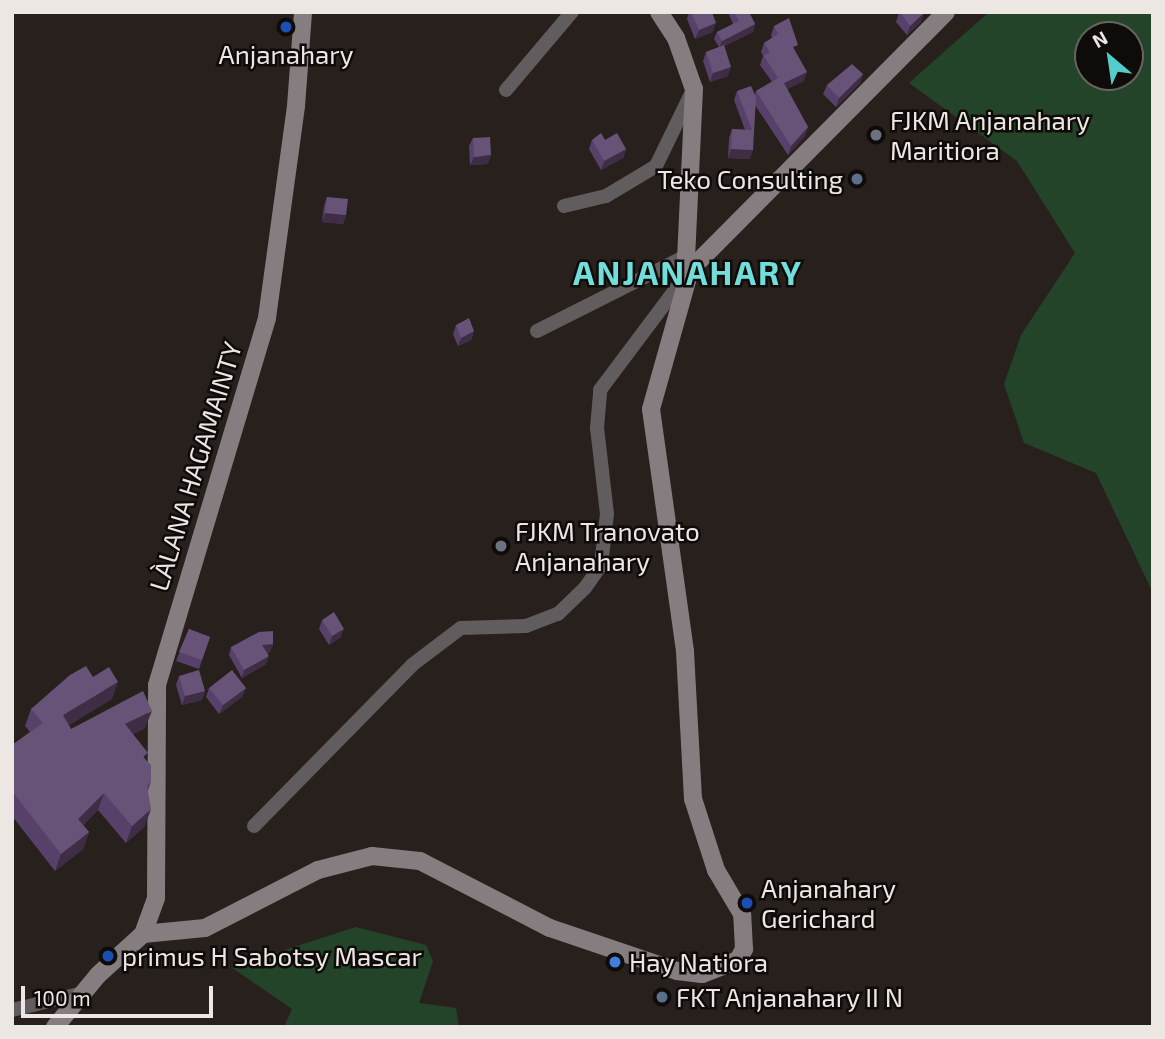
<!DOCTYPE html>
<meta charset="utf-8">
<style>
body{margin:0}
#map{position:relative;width:1165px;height:1039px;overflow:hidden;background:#28201c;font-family:"Exo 2",sans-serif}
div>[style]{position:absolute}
.green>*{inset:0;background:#24442a}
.street>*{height:14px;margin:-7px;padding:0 7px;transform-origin:7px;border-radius:7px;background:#615c5d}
.secondary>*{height:18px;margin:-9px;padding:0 9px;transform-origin:9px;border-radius:9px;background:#857d7f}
.wall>*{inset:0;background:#57416a}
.shaded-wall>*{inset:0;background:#3e2d45}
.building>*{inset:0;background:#675377}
.dots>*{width:19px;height:19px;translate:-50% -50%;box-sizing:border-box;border:4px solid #0e0b09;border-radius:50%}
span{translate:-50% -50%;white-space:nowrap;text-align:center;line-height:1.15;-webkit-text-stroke:5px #0e0b09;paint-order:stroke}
.poi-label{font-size:26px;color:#ede7e4}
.left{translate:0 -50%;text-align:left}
.right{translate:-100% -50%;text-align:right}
.street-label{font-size:26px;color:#ede7e4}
.district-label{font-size:33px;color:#72dedc;font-weight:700;letter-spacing:2px}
.frame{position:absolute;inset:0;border:14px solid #ede7e4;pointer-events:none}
.north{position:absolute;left:1074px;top:21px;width:70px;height:70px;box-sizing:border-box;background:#0e0b09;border:2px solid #676361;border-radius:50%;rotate:331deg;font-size:19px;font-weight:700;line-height:28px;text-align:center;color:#ede7e4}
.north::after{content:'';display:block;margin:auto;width:24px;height:32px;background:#53cdcb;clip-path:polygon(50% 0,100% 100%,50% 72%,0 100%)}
.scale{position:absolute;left:21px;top:986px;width:192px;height:32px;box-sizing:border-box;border:4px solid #ede7e4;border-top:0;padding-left:9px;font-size:21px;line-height:24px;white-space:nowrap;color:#ede7e4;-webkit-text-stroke:5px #0e0b09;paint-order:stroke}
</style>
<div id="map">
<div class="green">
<div style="clip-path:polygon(evenodd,989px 12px,1153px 12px,1153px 593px,1096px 473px,1024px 443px,1004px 384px,1021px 335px,1075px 253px,1017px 161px,909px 83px,989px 12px,1088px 35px,1130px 35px,1130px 77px,1088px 77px,1088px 35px)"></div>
<div style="clip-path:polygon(356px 927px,426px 945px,433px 961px,419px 1003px,456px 1008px,459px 1027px,284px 1027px,292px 1009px,231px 967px)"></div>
</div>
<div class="street">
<div style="left:506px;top:90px;width:102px;rotate:-49.8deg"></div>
<div style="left:564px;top:206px;width:43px;rotate:-13.4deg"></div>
<div style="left:606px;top:196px;width:58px;rotate:-31deg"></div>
<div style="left:656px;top:166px;width:82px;rotate:-64.1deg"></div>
<div style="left:537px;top:331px;width:167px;rotate:-26.7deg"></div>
<div style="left:254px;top:826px;width:226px;rotate:-45.5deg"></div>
<div style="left:412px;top:665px;width:61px;rotate:-37.1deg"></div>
<div style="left:461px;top:628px;width:65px;rotate:-1.8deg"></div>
<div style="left:526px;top:626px;width:34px;rotate:-21deg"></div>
<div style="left:558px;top:614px;width:37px;rotate:-44deg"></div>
<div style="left:585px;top:588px;width:28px;rotate:-55deg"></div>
<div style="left:601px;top:565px;width:51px;rotate:-83.3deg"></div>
<div style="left:607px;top:514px;width:87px;rotate:-96.6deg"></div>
<div style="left:597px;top:428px;width:38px;rotate:-85deg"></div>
<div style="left:600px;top:390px;width:145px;rotate:-53.1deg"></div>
<div style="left:12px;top:1010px;width:73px;rotate:-13.5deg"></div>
</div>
<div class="secondary">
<div style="left:659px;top:12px;width:31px;rotate:57deg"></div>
<div style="left:676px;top:38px;width:54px;rotate:70.6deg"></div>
<div style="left:694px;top:89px;width:167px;rotate:92.7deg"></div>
<div style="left:686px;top:256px;width:15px;rotate:74deg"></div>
<div style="left:143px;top:934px;width:62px;rotate:-5.5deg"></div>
<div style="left:205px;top:928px;width:127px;rotate:-27.2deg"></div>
<div style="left:318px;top:870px;width:56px;rotate:-14.5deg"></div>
<div style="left:372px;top:856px;width:48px;rotate:5.9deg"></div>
<div style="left:420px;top:861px;width:146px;rotate:27.3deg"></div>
<div style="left:550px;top:928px;width:134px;rotate:18.7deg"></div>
<div style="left:677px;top:971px;width:25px;rotate:7deg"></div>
<div style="left:702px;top:974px;width:39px;rotate:-21deg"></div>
<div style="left:738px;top:960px;width:13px;rotate:-61deg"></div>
<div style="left:744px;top:949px;width:35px;rotate:-93deg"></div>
<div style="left:742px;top:914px;width:51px;rotate:-120.6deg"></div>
<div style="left:716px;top:870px;width:75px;rotate:-107.9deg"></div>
<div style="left:693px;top:799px;width:148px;rotate:-93.1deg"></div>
<div style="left:685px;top:651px;width:244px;rotate:-98deg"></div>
<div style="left:651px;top:409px;width:144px;rotate:-74.3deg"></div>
<div style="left:690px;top:270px;width:363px;rotate:-45.2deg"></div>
<div style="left:55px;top:1027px;width:67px;rotate:-50.4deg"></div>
<div style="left:98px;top:975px;width:61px;rotate:-42.3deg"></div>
<div style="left:143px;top:934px;width:38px;rotate:-70deg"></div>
<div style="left:156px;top:898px;width:213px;rotate:-89.7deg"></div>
<div style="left:157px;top:685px;width:383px;rotate:-73.3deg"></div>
<div style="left:267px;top:318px;width:214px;rotate:-82.2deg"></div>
<div style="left:296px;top:106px;width:94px;rotate:-85.7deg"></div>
</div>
<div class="wall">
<div style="clip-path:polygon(689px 12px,712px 12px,713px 32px,695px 39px,687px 19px)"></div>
<div style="clip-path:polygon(728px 12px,749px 12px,755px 24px,753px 32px,724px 46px,728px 76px,710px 82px,703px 61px,706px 52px,719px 47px,714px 39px,717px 32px,733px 24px)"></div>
<div style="clip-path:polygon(899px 13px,921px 22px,907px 35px,896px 22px)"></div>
<div style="clip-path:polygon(774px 26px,795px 52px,804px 81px,787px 89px,808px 127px,805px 136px,788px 155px,755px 105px,750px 159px,728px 158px,729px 138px,732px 129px,745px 130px,734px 100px,737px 91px,755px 94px,756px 91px,772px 82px,760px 65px,763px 56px,761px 52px,764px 43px,772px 38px,771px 35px)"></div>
<div style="clip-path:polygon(863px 74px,860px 83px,836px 107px,823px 94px,827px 85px)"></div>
<div style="clip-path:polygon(473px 138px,488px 164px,470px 165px,469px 146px)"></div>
<div style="clip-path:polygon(592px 140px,605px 140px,626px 149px,623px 158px,601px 170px,589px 149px)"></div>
<div style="clip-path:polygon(327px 197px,346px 215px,343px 224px,322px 222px,324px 206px)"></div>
<div style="clip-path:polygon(456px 325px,474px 331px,471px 340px,458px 346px,453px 334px)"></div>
<div style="clip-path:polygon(322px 620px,341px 637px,329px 645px,319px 629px)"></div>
<div style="clip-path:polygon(189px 629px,210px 637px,199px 669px,176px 661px)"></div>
<div style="clip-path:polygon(273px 644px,270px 652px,267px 653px,266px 664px,242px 678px,229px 655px,231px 647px)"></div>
<div style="clip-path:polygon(179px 676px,205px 691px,202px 700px,182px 705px,176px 685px)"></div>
<div style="clip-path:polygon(93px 677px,112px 699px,69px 725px,71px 729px,145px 728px,133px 734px,145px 759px,151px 781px,148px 791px,145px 826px,126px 843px,98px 810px,83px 825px,89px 832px,83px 849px,55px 871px,12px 816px,12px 745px,30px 732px,25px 726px,31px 709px)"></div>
<div style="clip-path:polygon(209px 688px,246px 688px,242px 697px,219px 714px,206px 697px)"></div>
</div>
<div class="shaded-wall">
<div style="clip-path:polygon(924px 13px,921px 22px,907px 35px,910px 26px)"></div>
<div style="clip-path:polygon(716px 23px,713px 32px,695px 39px,699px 30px)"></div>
<div style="clip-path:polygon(755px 24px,753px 32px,719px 48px,722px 41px)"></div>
<div style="clip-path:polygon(731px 67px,728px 76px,710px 82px,713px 73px)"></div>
<div style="clip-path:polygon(807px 72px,804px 81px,781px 92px,784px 83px)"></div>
<div style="clip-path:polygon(863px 74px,860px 83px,836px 107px,839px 98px)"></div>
<div style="clip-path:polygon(808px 127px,805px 136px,788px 155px,791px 146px)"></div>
<div style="clip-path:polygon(626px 149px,623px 158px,601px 170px,604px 161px)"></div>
<div style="clip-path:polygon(731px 149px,753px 150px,750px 159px,728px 158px)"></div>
<div style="clip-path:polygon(491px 155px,488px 164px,470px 165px,474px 157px)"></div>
<div style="clip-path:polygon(325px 213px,346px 215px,343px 224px,322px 222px)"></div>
<div style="clip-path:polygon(474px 331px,471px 340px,458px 346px,461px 338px)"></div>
<div style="clip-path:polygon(344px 629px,341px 637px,329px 645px,332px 636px)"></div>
<div style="clip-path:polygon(273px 644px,270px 652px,260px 653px,262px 645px)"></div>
<div style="clip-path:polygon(269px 656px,266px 664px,242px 678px,244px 670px)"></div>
<div style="clip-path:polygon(118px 682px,112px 699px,57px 732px,63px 715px)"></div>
<div style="clip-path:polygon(246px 688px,242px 697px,219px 714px,223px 705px)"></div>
<div style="clip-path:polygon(205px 691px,202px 700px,182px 705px,185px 696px)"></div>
<div style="clip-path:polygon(152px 711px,145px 728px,119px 741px,125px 724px)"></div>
<div style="clip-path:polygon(104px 793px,98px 810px,72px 836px,78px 819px)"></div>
<div style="clip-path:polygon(151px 809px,145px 826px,126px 843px,132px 826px)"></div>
<div style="clip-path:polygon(89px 832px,83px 849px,55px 871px,61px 854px)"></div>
</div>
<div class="building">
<div style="clip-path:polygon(691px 12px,712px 12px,716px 23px,699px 30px)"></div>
<div style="clip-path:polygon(734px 12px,749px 12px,755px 24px,722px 41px,717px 32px,739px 21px)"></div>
<div style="clip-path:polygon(900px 12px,923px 12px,924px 13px,910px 26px)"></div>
<div style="clip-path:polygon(789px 18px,798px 45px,793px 47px,807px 72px,784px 83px,808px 127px,791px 146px,756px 91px,778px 78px,764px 56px,770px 52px,764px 43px,778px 34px,774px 26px)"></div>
<div style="clip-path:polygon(724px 45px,731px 67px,713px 73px,706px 52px)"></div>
<div style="clip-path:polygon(852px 64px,863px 74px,839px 98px,827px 85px)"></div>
<div style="clip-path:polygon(751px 86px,756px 97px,753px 150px,731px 149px,732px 129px,752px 130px,737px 91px)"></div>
<div style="clip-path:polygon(601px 133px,605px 140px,617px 133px,626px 149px,604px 161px,592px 140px)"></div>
<div style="clip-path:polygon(490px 137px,491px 155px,474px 157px,473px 138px)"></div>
<div style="clip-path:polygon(327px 197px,348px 199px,346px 215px,325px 213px)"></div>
<div style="clip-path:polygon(469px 318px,474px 331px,461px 338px,456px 325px)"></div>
<div style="clip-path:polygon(334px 612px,344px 629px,332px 636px,322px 620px)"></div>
<div style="clip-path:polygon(189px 629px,210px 637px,202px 660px,179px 652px)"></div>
<div style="clip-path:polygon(273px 631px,273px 644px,262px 645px,269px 656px,244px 670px,231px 647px,259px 632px)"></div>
<div style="clip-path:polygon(86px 666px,93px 677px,109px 667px,118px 682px,63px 715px,71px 729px,143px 691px,152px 711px,125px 724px,148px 753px,143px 757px,151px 765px,151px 781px,147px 786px,151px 809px,132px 826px,104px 793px,78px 819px,89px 832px,61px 854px,12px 791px,12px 745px,43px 723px,31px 709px,70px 675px)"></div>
<div style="clip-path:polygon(199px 670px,205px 691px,185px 696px,179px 676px)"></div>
<div style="clip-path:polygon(232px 670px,246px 688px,223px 705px,209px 688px)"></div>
</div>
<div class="dots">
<div style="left:286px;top:27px;background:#1a4fb4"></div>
<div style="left:876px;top:135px;background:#6b7280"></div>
<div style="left:857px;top:179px;background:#5c6f8a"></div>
<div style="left:501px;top:546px;background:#6b7280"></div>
<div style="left:747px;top:903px;background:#1a4fb4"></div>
<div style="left:108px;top:956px;background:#1a4fb4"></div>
<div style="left:615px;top:962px;background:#3f7fe0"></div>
<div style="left:662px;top:997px;background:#5c6f8a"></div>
</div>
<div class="poi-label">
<span style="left:286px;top:54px">Anjanahary</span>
<span class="left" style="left:890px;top:135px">FJKM Anjanahary<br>Maritiora</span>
<span class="right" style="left:843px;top:179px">Teko Consulting</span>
<span class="left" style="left:515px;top:546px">FJKM Tranovato<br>Anjanahary</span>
<span class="left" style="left:761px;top:903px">Anjanahary<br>Gerichard</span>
<span class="left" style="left:122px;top:956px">primus H Sabotsy Mascar</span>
<span class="left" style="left:629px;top:962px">Hay Natiora</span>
<span class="left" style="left:676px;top:997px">FKT Anjanahary II N</span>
</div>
<div class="street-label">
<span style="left:195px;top:466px;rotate:-73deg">LÀLANA HAGAMAINTY</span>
</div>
<div class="district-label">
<span style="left:688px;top:273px">ANJANAHARY</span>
</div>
<div class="frame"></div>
<div class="north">N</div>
<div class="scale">100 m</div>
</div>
